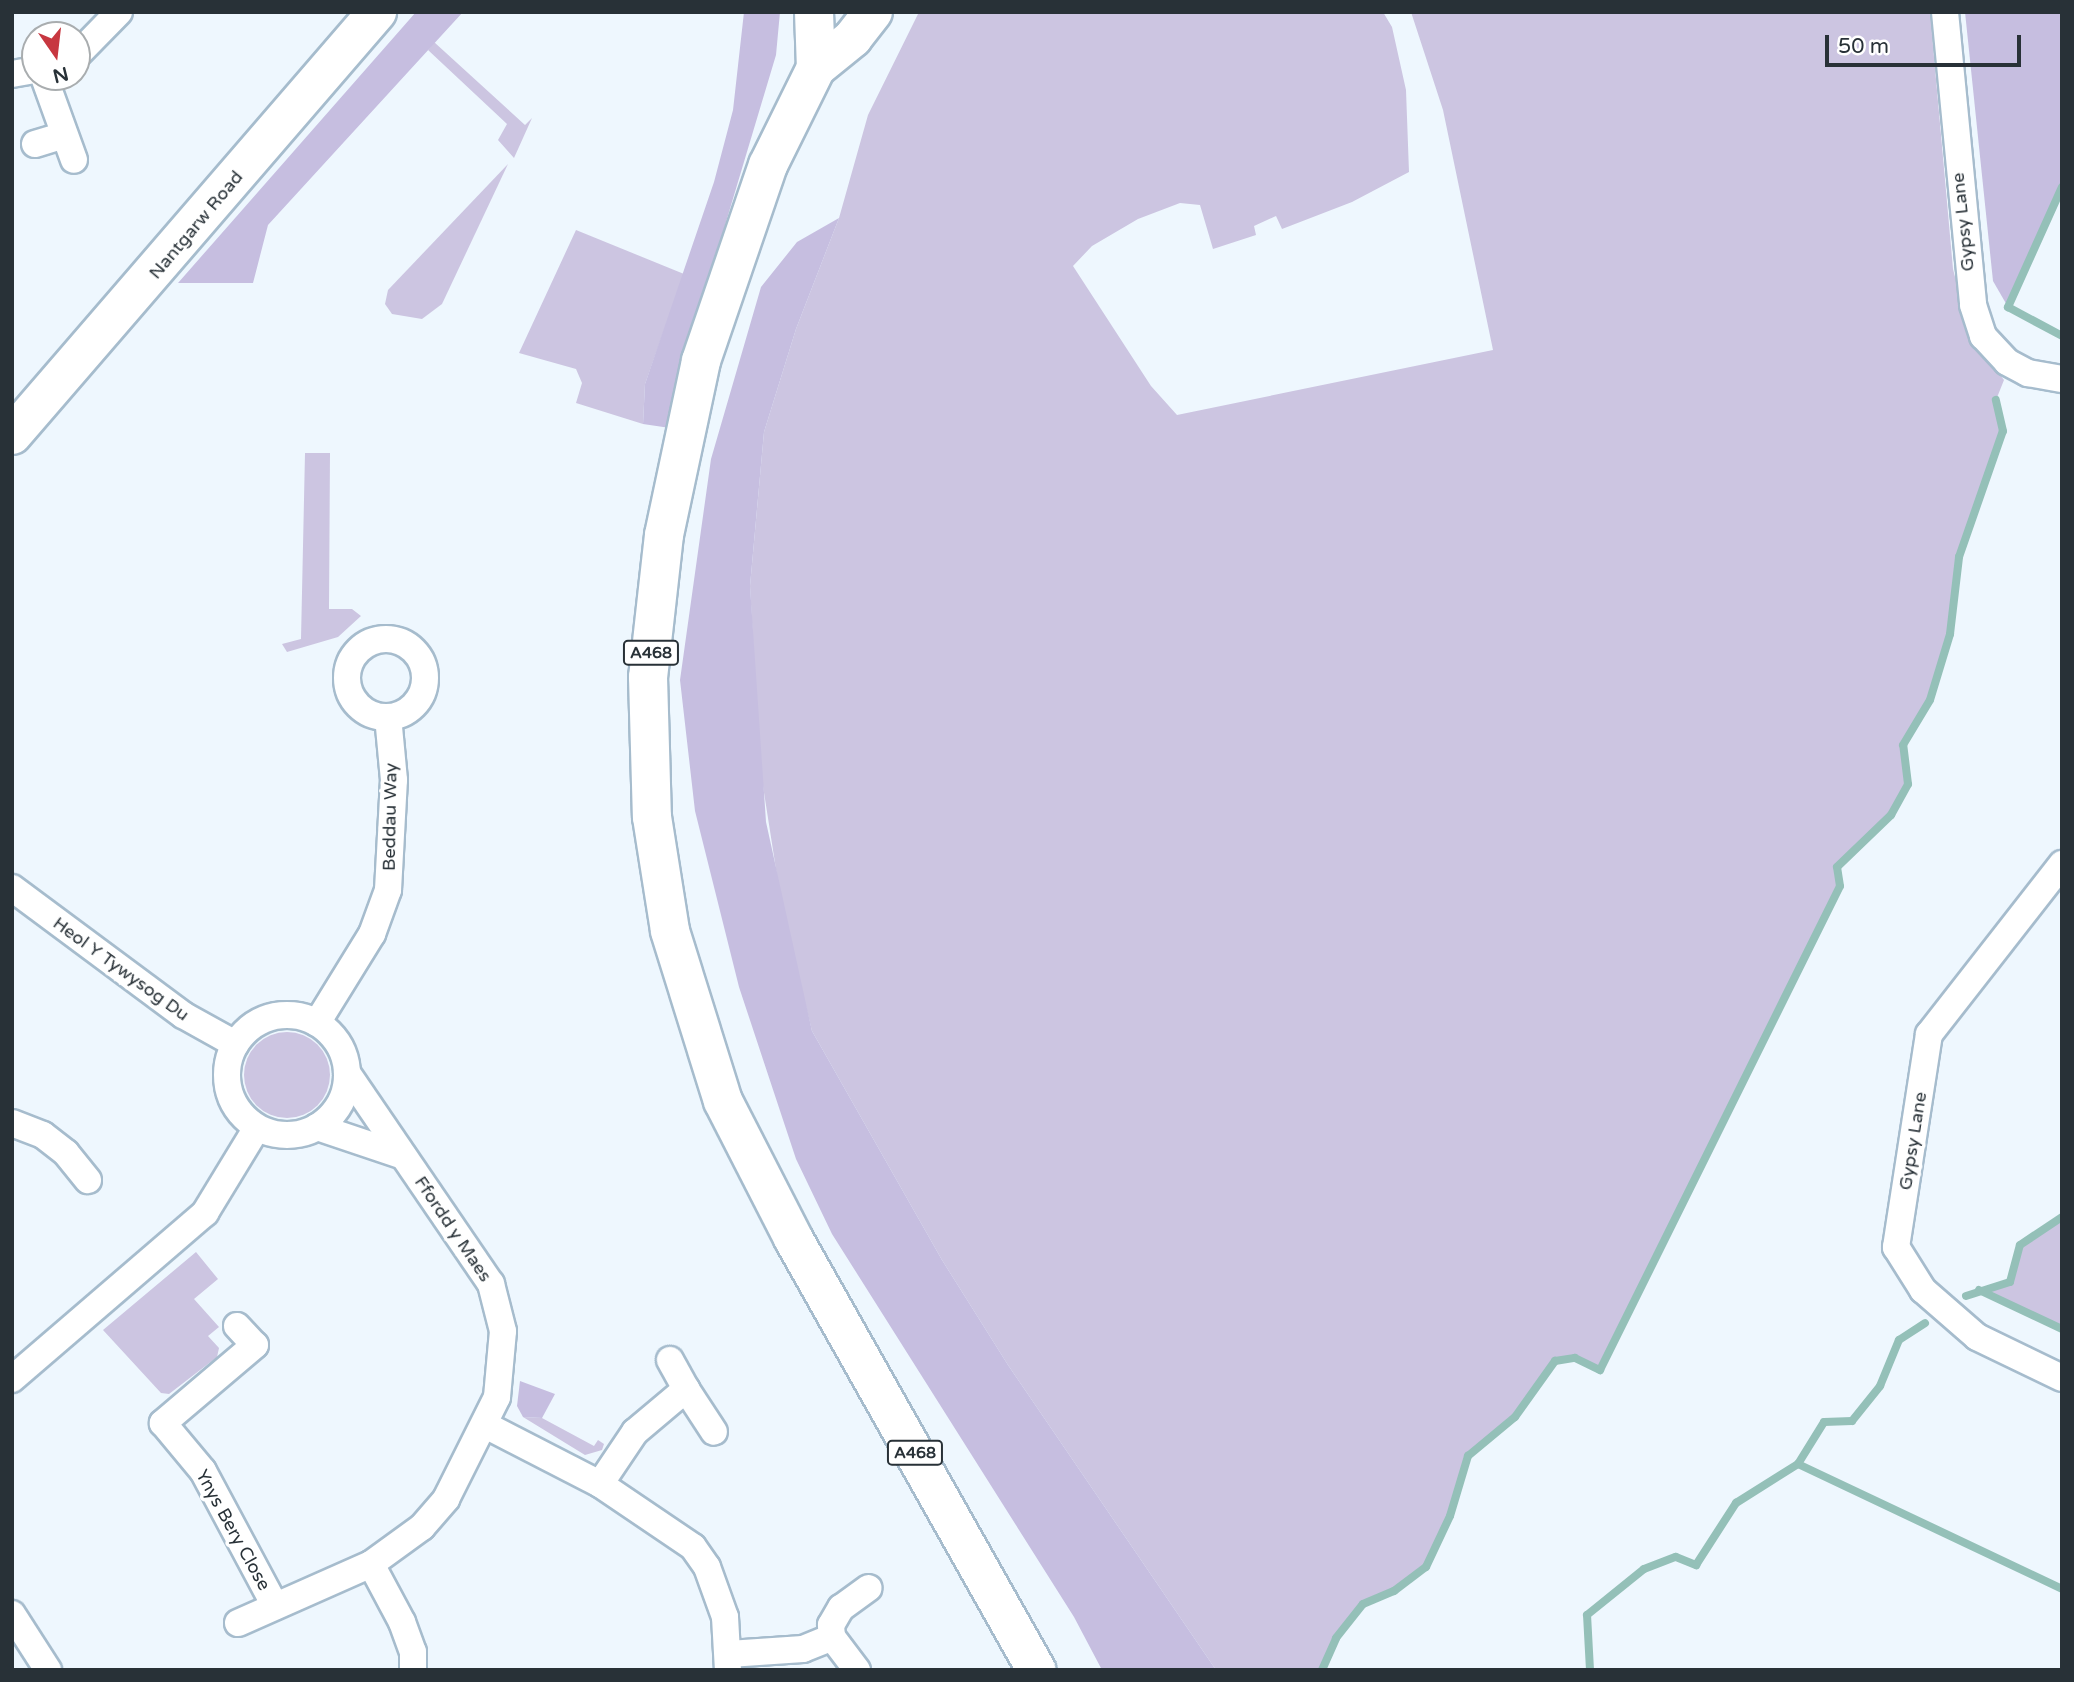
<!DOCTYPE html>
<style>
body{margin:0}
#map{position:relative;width:2074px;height:1682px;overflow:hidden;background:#eef7fe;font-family:"Varela Round",sans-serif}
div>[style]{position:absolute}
.green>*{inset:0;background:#ccc5e1}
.round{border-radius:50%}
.forest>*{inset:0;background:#c6bee0}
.stream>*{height:8px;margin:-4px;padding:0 4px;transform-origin:4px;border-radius:4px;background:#94c0b8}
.roads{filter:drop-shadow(2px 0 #a6bccd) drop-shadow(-2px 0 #a6bccd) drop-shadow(0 2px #a6bccd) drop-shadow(0 -2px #a6bccd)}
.minor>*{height:26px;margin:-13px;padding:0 13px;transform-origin:13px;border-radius:13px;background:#fff}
.minor>.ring{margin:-13px;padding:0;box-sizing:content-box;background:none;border:26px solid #fff;border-radius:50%}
.secondary>*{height:38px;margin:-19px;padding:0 19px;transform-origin:19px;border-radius:19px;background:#fff}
.primary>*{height:38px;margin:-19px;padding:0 19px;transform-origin:19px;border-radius:19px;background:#fff}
span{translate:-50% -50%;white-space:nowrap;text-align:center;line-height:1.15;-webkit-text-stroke:7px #fff;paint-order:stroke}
.shield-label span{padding:2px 5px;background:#fff;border:2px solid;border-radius:5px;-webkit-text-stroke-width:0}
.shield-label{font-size:16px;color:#283137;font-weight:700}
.street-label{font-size:18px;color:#283137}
.frame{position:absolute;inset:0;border:14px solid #283137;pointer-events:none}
.north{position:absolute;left:21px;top:21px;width:70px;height:70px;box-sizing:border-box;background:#fff;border:2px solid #a9adaf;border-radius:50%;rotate:166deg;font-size:19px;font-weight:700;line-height:28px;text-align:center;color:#283137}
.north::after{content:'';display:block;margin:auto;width:24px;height:32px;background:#c73740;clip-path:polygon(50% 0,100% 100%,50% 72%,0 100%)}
.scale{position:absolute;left:1825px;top:35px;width:196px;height:32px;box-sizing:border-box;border:4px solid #283137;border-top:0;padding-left:9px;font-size:21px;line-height:24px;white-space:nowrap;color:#283137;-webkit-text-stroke:5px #fff;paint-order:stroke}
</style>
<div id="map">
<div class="green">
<div style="clip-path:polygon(919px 12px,1383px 12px,1392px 27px,1406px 90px,1409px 172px,1352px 202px,1282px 229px,1276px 216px,1254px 226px,1256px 235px,1213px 249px,1200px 205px,1180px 203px,1138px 219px,1092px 246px,1073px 266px,1151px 386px,1177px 415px,1493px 350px,1443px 110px,1411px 12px,1930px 12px,1953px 269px,1970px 336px,2004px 380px,1996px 400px,2003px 431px,1959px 557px,1950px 634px,1930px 700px,1903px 745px,1908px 784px,1891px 815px,1837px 867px,1840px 886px,1600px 1370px,1575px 1358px,1555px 1361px,1515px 1417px,1468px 1456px,1450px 1516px,1426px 1567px,1394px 1591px,1362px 1604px,1336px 1638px,1322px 1670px,1216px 1670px,1008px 1365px,942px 1260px,812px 1031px,783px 914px,760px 767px,750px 586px,764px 432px,796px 329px,839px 218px,868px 115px)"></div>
<div style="clip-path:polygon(434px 42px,525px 125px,532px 118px,514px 158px,498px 140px,507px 124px,428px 50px)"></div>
<div style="clip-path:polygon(508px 164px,442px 304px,422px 319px,392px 314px,385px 304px,388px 290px)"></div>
<div style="clip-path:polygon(576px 230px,684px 274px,645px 384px,643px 424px,576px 403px,582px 383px,576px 369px,519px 353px)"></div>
<div style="clip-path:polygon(305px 453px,330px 453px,329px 609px,352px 609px,361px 616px,338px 637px,287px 652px,282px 644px,301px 639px)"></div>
<div class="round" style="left:244px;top:1032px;width:86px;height:86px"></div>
<div style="clip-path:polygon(2062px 1217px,2062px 1329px,1978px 1289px,2010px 1282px,2020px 1245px)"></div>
<div style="clip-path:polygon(196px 1252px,218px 1279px,194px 1299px,219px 1327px,208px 1336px,219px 1348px,217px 1357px,169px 1394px,161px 1393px,103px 1330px)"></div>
<div style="clip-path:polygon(523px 1417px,542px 1418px,594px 1446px,598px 1440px,604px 1444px,602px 1450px,585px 1455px)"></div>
</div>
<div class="forest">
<div style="clip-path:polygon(416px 12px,463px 12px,268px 225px,253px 283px,178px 283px)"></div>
<div style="clip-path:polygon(744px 12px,780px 12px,776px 55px,676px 389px,670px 428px,643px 424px,645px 384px,714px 182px,733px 110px)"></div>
<div style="clip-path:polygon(1965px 12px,2062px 12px,2062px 187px,2008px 307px,1993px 281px)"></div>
<div style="clip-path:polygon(839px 218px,796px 329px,764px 432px,750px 586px,766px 822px,812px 1031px,942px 1260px,1008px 1365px,1216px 1670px,1102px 1670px,1074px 1617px,832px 1234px,796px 1159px,739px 987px,695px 811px,680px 680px,711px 459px,761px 287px,797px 242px)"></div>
<div style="clip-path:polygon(520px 1381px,555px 1394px,542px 1418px,523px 1417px,517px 1406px)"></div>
</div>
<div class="stream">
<div style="left:2062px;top:187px;width:132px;rotate:114.2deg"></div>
<div style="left:2008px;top:307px;width:61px;rotate:28.2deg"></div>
<div style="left:1979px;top:1290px;width:92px;rotate:25.2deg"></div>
<div style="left:1966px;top:1296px;width:46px;rotate:-17.7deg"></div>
<div style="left:2010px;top:1282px;width:38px;rotate:-75deg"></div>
<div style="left:2020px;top:1245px;width:50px;rotate:-33.7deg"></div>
<div style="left:1798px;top:1464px;width:292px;rotate:25.3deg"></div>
<div style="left:1322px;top:1670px;width:35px;rotate:-66deg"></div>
<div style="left:1336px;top:1638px;width:43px;rotate:-51.5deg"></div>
<div style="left:1363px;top:1604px;width:34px;rotate:-23deg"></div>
<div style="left:1394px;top:1591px;width:40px;rotate:-37deg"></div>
<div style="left:1426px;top:1567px;width:56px;rotate:-64.8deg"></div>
<div style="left:1450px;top:1516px;width:63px;rotate:-73.3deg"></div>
<div style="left:1468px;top:1456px;width:61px;rotate:-39.7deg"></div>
<div style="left:1515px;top:1417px;width:69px;rotate:-54.5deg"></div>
<div style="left:1555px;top:1361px;width:20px;rotate:-9deg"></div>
<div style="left:1575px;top:1358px;width:28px;rotate:26deg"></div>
<div style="left:1600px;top:1370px;width:540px;rotate:-63.62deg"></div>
<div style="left:1840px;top:886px;width:19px;rotate:-99deg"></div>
<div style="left:1837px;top:867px;width:75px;rotate:-43.9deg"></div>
<div style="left:1891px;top:815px;width:35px;rotate:-61deg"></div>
<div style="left:1908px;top:784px;width:39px;rotate:-97deg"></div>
<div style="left:1903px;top:745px;width:52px;rotate:-59deg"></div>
<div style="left:1930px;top:700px;width:69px;rotate:-73.1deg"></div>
<div style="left:1950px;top:634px;width:78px;rotate:-83.3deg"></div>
<div style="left:1959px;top:557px;width:133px;rotate:-70.8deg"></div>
<div style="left:2003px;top:431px;width:32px;rotate:-103deg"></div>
<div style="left:1590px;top:1670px;width:55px;rotate:-93.1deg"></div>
<div style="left:1587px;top:1615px;width:73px;rotate:-38.9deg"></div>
<div style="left:1644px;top:1569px;width:34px;rotate:-21deg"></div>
<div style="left:1676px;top:1557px;width:22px;rotate:22deg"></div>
<div style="left:1696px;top:1565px;width:74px;rotate:-57.2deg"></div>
<div style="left:1736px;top:1503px;width:73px;rotate:-32.2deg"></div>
<div style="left:1798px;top:1464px;width:49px;rotate:-58.2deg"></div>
<div style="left:1824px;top:1422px;width:28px;rotate:-2deg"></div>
<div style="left:1852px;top:1421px;width:45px;rotate:-51.3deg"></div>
<div style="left:1880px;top:1386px;width:50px;rotate:-67.6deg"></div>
<div style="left:1899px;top:1340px;width:31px;rotate:-33deg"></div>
</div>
<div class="roads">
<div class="minor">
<div style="left:1945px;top:12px;width:294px;rotate:84.5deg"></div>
<div style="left:1973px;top:305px;width:33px;rotate:72deg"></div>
<div style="left:1983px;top:336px;width:35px;rotate:47deg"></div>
<div style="left:2007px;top:362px;width:24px;rotate:28deg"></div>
<div style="left:2028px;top:373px;width:35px;rotate:10deg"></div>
<div style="left:77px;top:55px;width:60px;rotate:-45.7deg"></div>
<div style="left:12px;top:74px;width:23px;rotate:-10deg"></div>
<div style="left:44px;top:77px;width:88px;rotate:70.1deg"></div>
<div style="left:35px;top:144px;width:28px;rotate:-17deg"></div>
<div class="ring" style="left:347px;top:639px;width:52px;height:52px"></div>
<div style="left:2062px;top:864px;width:216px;rotate:128deg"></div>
<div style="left:1929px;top:1034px;width:216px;rotate:98.8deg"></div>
<div style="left:1896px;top:1247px;width:51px;rotate:57.9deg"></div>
<div style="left:1923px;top:1290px;width:72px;rotate:41deg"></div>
<div style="left:1977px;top:1337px;width:94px;rotate:25.8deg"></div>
<div style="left:12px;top:888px;width:213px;rotate:36.6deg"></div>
<div style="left:183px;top:1015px;width:60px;rotate:29.1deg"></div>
<div class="ring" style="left:227px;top:1015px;width:94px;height:94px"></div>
<div style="left:317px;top:1023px;width:105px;rotate:-58.3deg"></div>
<div style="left:372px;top:934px;width:47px;rotate:-70deg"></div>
<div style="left:388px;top:890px;width:110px;rotate:-86.9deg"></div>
<div style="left:394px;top:780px;width:63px;rotate:-95.4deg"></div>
<div style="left:12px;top:1123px;width:33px;rotate:21deg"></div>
<div style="left:43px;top:1135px;width:29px;rotate:38deg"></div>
<div style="left:66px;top:1153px;width:35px;rotate:51deg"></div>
<div style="left:317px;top:1127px;width:91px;rotate:18.6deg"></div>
<div style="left:237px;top:1326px;width:26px;rotate:47deg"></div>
<div style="left:255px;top:1345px;width:121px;rotate:139.7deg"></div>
<div style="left:163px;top:1423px;width:62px;rotate:50.2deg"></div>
<div style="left:203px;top:1471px;width:153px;rotate:61.9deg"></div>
<div style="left:670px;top:1360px;width:33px;rotate:61deg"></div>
<div style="left:12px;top:1379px;width:255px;rotate:-40.7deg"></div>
<div style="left:205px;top:1213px;width:98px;rotate:-58.7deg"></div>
<div style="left:487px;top:1426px;width:127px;rotate:27.2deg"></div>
<div style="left:600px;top:1484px;width:112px;rotate:34.1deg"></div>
<div style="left:693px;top:1547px;width:24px;rotate:55deg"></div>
<div style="left:707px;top:1567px;width:53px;rotate:70.2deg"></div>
<div style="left:725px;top:1617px;width:53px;rotate:86.8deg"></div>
<div style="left:600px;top:1484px;width:63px;rotate:-56.1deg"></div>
<div style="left:635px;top:1432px;width:67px;rotate:-40.1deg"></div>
<div style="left:686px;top:1389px;width:51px;rotate:56.9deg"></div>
<div style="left:371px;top:1564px;width:66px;rotate:61.9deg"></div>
<div style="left:402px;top:1622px;width:32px;rotate:70deg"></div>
<div style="left:413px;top:1652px;width:18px;rotate:90deg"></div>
<div style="left:12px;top:1614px;width:67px;rotate:57.3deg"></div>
<div style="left:238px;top:1623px;width:145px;rotate:-23.9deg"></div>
<div style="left:371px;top:1564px;width:63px;rotate:-36deg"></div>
<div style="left:422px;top:1527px;width:37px;rotate:-49deg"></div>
<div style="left:446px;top:1499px;width:114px;rotate:-63.4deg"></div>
<div style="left:497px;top:1397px;width:66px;rotate:-84.8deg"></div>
<div style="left:503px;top:1331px;width:49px;rotate:-104.3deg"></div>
<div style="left:491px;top:1284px;width:255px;rotate:-124.3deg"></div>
<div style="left:729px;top:1654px;width:74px;rotate:-3.9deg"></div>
<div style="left:803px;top:1649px;width:31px;rotate:-22deg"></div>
<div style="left:857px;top:1670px;width:41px;rotate:-127.1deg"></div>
<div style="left:832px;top:1637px;width:12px;rotate:-95deg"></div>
<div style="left:831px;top:1625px;width:20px;rotate:-60deg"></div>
<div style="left:841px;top:1608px;width:34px;rotate:-36deg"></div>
</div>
<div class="secondary">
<div style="left:12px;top:435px;width:559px;rotate:-49.21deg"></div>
</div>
<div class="primary">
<div style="left:814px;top:12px;width:56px;rotate:88deg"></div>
<div style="left:873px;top:12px;width:33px;rotate:128deg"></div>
<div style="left:853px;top:38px;width:48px;rotate:141deg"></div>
<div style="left:816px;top:68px;width:108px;rotate:116.3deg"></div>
<div style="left:768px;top:165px;width:207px;rotate:108.9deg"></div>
<div style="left:701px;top:361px;width:178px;rotate:102deg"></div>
<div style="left:664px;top:535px;width:143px;rotate:96.4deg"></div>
<div style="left:648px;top:677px;width:140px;rotate:88.4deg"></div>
<div style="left:652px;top:817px;width:115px;rotate:81deg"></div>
<div style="left:670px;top:931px;width:178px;rotate:72.7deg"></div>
<div style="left:723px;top:1101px;width:154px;rotate:62.9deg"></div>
<div style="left:793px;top:1238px;width:496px;rotate:60.6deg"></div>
</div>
</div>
<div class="shield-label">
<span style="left:651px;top:653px">A468</span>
<span style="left:915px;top:1453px">A468</span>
</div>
<div class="street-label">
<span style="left:1963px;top:222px;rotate:-96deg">Gypsy Lane</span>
<span style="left:196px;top:225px;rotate:-50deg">Nantgarw Road</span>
<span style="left:390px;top:817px;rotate:-89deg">Beddau Way</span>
<span style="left:121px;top:969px;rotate:36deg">Heol Y Tywysog Du</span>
<span style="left:1913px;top:1141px;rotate:-81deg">Gypsy Lane</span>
<span style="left:453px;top:1229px;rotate:56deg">Ffordd y Maes</span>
<span style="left:233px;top:1530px;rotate:61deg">Ynys Bery Close</span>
</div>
<div class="frame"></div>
<div class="north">N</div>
<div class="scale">50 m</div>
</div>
